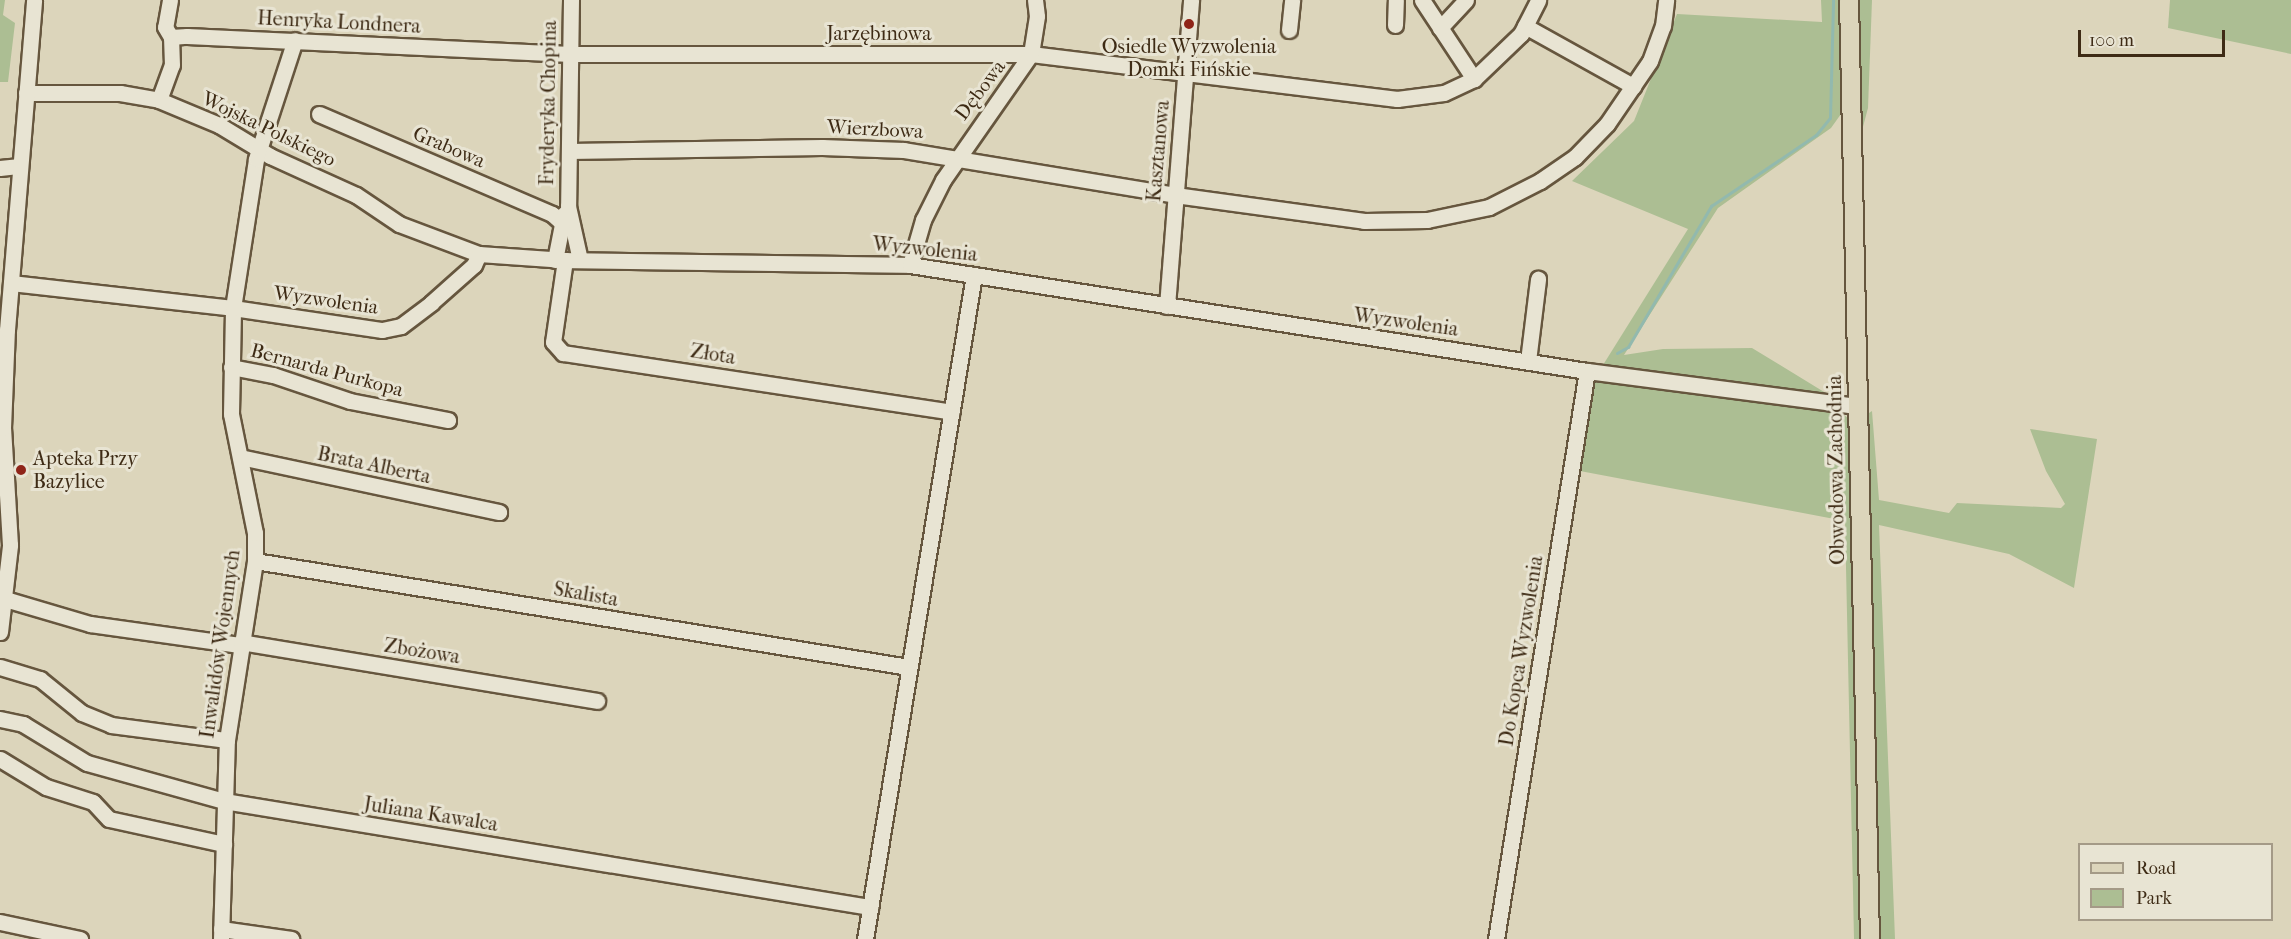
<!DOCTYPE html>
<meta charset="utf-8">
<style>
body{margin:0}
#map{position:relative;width:2291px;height:939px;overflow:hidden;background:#dcd5bb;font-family:"IM FELL French Canon",serif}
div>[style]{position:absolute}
.green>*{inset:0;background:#acbe93}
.stream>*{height:3px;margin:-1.5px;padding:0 1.5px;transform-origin:1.5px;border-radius:1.5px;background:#92b9ae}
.roads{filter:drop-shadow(2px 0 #66563e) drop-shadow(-2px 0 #66563e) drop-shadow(0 2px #66563e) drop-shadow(0 -2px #66563e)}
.minor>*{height:15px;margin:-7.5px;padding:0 7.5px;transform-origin:7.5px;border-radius:7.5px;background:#e8e4d3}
.major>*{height:18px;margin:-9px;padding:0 9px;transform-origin:9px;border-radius:9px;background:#dcd5bb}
.dots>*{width:16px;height:16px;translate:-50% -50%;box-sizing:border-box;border:3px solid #e8e4d3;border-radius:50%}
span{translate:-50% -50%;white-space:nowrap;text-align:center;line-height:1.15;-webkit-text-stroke:6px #e8e4d3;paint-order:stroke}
.street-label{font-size:20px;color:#3e2b15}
.poi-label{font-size:20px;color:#3e2b15}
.left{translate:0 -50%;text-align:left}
.legend{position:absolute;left:2078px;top:843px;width:195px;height:78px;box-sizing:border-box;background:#e8e4d3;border:2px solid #a49a87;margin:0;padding:8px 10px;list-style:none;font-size:18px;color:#3e2b15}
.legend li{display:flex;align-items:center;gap:12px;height:30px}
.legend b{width:30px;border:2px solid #a49a87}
.scale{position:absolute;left:2078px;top:30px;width:147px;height:27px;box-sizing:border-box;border:3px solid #3e2b15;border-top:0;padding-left:8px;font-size:18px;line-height:21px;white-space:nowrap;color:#3e2b15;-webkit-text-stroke:4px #e8e4d3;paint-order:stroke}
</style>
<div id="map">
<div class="green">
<div style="clip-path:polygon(0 0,5px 0,3px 15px,15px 23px,8px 82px,0 82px)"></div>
<div style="clip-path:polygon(1821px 0,1840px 0,1841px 114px,1831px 128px,1718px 208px,1624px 355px,1663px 349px,1752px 348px,1829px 395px,1603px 365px,1688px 229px,1572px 181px,1634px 121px,1677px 14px,1822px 22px)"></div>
<div style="clip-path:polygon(1857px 0,1872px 0,1868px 108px,1860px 138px)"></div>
<div style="clip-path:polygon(2170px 0,2291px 0,2291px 54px,2168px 28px)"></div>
<div style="clip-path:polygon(1595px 377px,1839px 410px,1852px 422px,1863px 939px,1854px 939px,1845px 521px,1580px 471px)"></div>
<div style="clip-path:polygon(1872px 411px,1879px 500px,1949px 513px,1957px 503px,2061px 508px,2065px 504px,2046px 471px,2030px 429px,2097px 439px,2074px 588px,2009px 554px,1879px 525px,1895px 939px,1876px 939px,1866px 415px)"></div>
</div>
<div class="stream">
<div style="left:1617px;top:353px;width:13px;rotate:-29deg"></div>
<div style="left:1628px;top:347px;width:164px;rotate:-59.5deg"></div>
<div style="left:1711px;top:206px;width:127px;rotate:-34.1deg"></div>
<div style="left:1816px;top:135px;width:22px;rotate:-51deg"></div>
<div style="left:1830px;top:118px;width:118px;rotate:-88.5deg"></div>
</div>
<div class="roads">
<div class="minor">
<div style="left:170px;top:0;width:27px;rotate:100deg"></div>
<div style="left:165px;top:27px;width:12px;rotate:59deg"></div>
<div style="left:571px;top:0;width:206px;rotate:90.8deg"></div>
<div style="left:568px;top:206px;width:55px;rotate:77.5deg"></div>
<div style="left:1422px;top:0;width:95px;rotate:56.6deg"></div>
<div style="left:1395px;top:25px;width:25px;rotate:-88deg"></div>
<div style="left:1525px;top:26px;width:124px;rotate:29.1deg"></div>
<div style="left:1440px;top:28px;width:38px;rotate:-47deg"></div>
<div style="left:1289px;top:30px;width:30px;rotate:-84deg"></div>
<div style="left:26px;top:93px;width:94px"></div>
<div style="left:120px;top:93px;width:40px;rotate:10deg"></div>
<div style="left:159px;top:100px;width:65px;rotate:22.6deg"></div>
<div style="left:219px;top:125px;width:60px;rotate:31.3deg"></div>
<div style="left:270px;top:156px;width:94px;rotate:24.4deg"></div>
<div style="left:356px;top:195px;width:52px;rotate:34deg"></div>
<div style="left:399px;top:224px;width:85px;rotate:20.6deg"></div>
<div style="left:479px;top:254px;width:86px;rotate:4deg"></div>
<div style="left:565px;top:260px;width:345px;rotate:0.8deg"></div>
<div style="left:910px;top:265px;width:685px;rotate:8.9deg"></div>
<div style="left:1587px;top:371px;width:272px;rotate:7.4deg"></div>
<div style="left:159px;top:100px;width:37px;rotate:-70deg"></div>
<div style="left:172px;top:65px;width:28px;rotate:-92deg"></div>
<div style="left:171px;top:37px;width:16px;rotate:-4deg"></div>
<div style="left:187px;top:36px;width:384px;rotate:2.7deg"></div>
<div style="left:571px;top:54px;width:460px"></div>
<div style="left:1031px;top:54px;width:369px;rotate:7deg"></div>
<div style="left:1397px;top:99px;width:47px;rotate:-7.3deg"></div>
<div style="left:1444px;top:93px;width:33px;rotate:-25deg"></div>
<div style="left:1474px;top:79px;width:65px;rotate:-43.8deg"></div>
<div style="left:1521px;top:34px;width:38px;rotate:-63deg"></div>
<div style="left:319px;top:114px;width:254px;rotate:23.2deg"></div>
<div style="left:552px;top:214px;width:12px;rotate:42deg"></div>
<div style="left:569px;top:151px;width:253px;rotate:-0.9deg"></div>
<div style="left:822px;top:147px;width:82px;rotate:2.1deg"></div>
<div style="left:904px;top:150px;width:275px;rotate:9.4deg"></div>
<div style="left:1175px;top:195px;width:191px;rotate:7.8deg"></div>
<div style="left:1364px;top:221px;width:63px;rotate:-0.9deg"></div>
<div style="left:1427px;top:220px;width:63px;rotate:-11.8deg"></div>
<div style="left:1489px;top:207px;width:57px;rotate:-27deg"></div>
<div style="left:1540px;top:181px;width:42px;rotate:-34.4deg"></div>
<div style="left:1575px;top:157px;width:46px;rotate:-45.9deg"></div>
<div style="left:1607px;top:124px;width:76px;rotate:-55.7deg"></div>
<div style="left:1650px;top:61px;width:37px;rotate:-70deg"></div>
<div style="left:1663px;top:26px;width:26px;rotate:-83deg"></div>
<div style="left:0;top:168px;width:20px;rotate:-6deg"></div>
<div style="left:555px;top:260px;width:47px;rotate:-78.9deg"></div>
<div style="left:565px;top:260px;width:83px;rotate:98.3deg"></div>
<div style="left:553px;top:342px;width:15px;rotate:48deg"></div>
<div style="left:563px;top:353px;width:393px;rotate:8.6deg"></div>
<div style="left:910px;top:265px;width:47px;rotate:-73.9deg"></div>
<div style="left:923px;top:220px;width:45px;rotate:-63.4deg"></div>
<div style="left:943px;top:180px;width:154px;rotate:-55.1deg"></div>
<div style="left:1031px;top:54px;width:38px;rotate:-81deg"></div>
<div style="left:1037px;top:16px;width:16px;rotate:-97deg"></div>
<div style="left:11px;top:283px;width:223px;rotate:6.4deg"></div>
<div style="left:233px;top:308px;width:151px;rotate:8.4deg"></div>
<div style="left:382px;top:330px;width:19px;rotate:-12deg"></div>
<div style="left:401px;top:326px;width:38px;rotate:-37deg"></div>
<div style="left:431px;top:303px;width:57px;rotate:-41.5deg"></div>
<div style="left:474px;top:265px;width:12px;rotate:-66deg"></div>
<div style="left:1167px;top:306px;width:307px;rotate:-85.5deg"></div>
<div style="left:1528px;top:361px;width:83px;rotate:-83deg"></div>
<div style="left:231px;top:367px;width:43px;rotate:10.8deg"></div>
<div style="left:273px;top:375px;width:81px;rotate:18.7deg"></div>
<div style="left:350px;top:401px;width:100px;rotate:11deg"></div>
<div style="left:240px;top:457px;width:265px;rotate:12deg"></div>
<div style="left:255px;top:561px;width:663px;rotate:9.21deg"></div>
<div style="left:5px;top:599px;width:89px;rotate:16.4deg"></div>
<div style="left:90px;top:624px;width:151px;rotate:8deg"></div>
<div style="left:0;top:632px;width:88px;rotate:-83.4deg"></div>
<div style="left:10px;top:545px;width:117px;rotate:-93.4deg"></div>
<div style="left:3px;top:428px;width:98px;rotate:-87.7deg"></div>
<div style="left:7px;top:330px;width:331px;rotate:-85.3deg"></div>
<div style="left:241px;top:642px;width:361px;rotate:9.4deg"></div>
<div style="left:0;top:667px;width:42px;rotate:16.7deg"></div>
<div style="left:40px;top:679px;width:54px;rotate:39deg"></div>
<div style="left:82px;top:713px;width:31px;rotate:22deg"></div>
<div style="left:111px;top:725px;width:117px;rotate:7.4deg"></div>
<div style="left:0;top:719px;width:24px;rotate:12deg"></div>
<div style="left:23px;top:724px;width:75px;rotate:31.4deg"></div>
<div style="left:87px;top:763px;width:142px;rotate:15.5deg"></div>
<div style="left:224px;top:801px;width:655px;rotate:9.32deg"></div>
<div style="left:0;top:759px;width:54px;rotate:31.3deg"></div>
<div style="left:46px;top:787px;width:49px;rotate:17.7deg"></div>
<div style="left:93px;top:802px;width:23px;rotate:47deg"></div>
<div style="left:109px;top:819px;width:118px;rotate:12.3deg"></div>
<div style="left:0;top:922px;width:82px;rotate:12deg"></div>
<div style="left:221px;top:929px;width:71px;rotate:8.1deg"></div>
<div style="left:221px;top:939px;width:199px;rotate:-88.3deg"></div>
<div style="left:227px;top:740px;width:181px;rotate:-81.1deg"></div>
<div style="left:255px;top:561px;width:28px;rotate:-90deg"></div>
<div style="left:255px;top:533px;width:121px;rotate:-101.4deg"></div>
<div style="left:231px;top:414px;width:106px;rotate:-88.9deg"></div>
<div style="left:233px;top:308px;width:151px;rotate:-81.2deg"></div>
<div style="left:256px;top:159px;width:125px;rotate:-71.9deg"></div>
<div style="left:865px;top:939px;width:673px;rotate:-80.68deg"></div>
<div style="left:1496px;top:939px;width:575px;rotate:-80.9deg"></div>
</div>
<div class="major">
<div style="left:1849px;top:0;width:939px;rotate:88.72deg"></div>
</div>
</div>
<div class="dots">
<div style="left:1189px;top:24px;background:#8f2418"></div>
<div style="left:21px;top:470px;background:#8f2418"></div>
</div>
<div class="street-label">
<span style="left:339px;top:22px;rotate:3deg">Henryka Londnera</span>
<span style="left:879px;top:33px">Jarzębinowa</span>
<span style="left:980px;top:90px;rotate:-53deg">Dębowa</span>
<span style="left:548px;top:103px;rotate:-89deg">Fryderyka Chopina</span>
<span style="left:269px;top:129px;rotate:26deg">Wojska Polskiego</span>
<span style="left:875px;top:129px;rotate:3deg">Wierzbowa</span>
<span style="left:449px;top:147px;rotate:23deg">Grabowa</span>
<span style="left:1158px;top:151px;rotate:-85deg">Kasztanowa</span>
<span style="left:925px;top:249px;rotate:6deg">Wyzwolenia</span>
<span style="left:326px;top:300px;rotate:8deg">Wyzwolenia</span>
<span style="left:1406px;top:322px;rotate:8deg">Wyzwolenia</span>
<span style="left:713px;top:354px;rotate:9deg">Złota</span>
<span style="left:327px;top:370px;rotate:15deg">Bernarda Purkopa</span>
<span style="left:374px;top:465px;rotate:12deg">Brata Alberta</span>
<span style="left:1836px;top:470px;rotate:-91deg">Obwodowa Zachodnia</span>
<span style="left:586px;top:594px;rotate:10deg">Skalista</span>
<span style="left:220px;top:644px;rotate:-82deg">Inwalidów Wojennych</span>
<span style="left:422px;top:651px;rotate:9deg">Zbożowa</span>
<span style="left:1521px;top:651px;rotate:-81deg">Do Kopca Wyzwolenia</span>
<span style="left:431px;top:814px;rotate:9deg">Juliana Kawalca</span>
</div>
<div class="poi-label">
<span style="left:1189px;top:58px">Osiedle Wyzwolenia<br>Domki Fińskie</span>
<span class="left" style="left:33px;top:470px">Apteka Przy<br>Bazylice</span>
</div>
<ul class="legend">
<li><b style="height:8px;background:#dcd5bb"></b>Road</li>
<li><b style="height:16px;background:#acbe93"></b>Park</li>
</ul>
<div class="scale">100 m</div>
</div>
